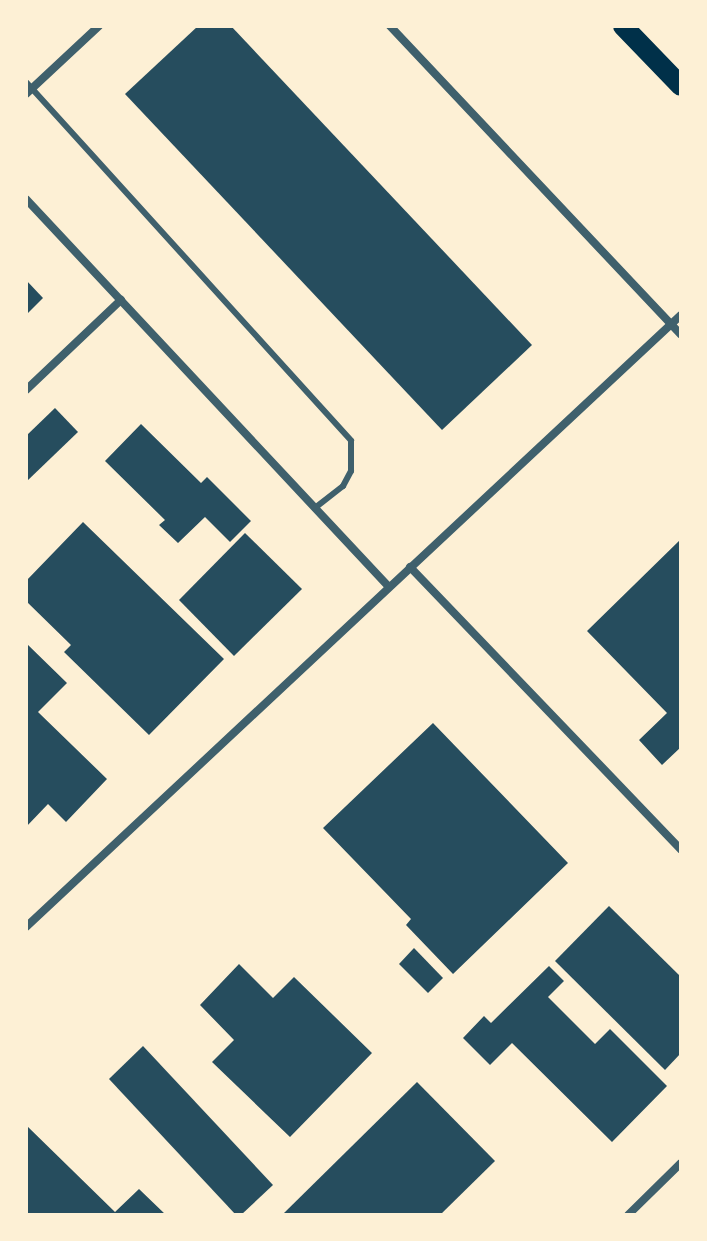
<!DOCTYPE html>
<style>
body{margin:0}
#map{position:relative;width:707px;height:1241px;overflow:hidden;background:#fdf0d5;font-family:"Fira Sans",sans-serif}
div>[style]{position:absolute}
.building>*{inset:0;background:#264d5e}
.service>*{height:6px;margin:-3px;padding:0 3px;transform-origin:3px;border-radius:3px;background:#3f606c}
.minor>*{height:8px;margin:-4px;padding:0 4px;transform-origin:4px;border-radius:4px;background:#3f606c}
.primary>*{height:20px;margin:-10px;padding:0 10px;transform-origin:10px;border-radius:10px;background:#003049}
span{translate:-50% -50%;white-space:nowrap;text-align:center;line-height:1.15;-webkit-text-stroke:6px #fdf0d5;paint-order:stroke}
.frame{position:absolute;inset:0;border:28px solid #fdf0d5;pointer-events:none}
</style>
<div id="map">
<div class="building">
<div style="clip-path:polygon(198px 26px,231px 26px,532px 345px,442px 430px,125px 94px)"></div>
<div style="clip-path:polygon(26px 280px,43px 298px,26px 315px)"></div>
<div style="clip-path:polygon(55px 408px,78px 432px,26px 482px,26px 436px)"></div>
<div style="clip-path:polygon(141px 424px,201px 483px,207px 477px,251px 521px,230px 542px,205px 517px,178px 543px,159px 525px,165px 520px,105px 461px)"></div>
<div style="clip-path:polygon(83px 522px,224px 659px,149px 735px,64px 652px,71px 645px,26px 601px,26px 581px)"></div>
<div style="clip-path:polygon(245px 533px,302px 589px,234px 656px,179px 600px)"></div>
<div style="clip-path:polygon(681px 539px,681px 747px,662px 765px,639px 740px,667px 713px,587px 631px)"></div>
<div style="clip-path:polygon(26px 643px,67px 683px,38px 712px,107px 779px,66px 822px,48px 804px,26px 827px)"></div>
<div style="clip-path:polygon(433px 723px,568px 863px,453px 974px,406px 925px,411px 919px,323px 828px)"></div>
<div style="clip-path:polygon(609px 906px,681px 977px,681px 1053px,665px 1070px,555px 961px)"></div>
<div style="clip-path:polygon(414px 948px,443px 978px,428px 993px,399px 964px)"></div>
<div style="clip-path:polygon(239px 964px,273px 998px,294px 977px,372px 1053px,290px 1137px,212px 1062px,234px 1040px,200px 1005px)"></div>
<div style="clip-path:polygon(549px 966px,564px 981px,548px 997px,595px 1044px,610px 1029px,667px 1086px,612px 1142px,512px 1043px,490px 1065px,463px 1038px,484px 1016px,491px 1023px)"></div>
<div style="clip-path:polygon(143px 1046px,273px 1185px,241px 1215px,236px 1215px,109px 1079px)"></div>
<div style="clip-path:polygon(417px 1082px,495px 1161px,440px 1215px,282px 1215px)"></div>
<div style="clip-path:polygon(26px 1125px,115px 1212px,139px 1189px,166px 1215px,26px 1215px)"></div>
</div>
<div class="service">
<div style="left:26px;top:82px;width:484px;rotate:47.8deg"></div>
<div style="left:351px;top:441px;width:30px;rotate:90deg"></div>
<div style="left:351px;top:471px;width:17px;rotate:118deg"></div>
<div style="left:343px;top:486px;width:36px;rotate:142deg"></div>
</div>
<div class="minor">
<div style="left:390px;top:26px;width:424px;rotate:46.7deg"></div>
<div style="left:26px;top:94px;width:100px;rotate:-43deg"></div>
<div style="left:26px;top:199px;width:531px;rotate:46.91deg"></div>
<div style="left:26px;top:390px;width:131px;rotate:-43.5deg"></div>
<div style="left:410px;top:567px;width:392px;rotate:46.2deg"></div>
<div style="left:26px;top:927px;width:896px;rotate:-43.06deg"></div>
<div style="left:628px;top:1215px;width:74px;rotate:-44.5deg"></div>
</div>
<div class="primary">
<div style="left:623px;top:26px;width:83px;rotate:46deg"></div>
</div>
<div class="frame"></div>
</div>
